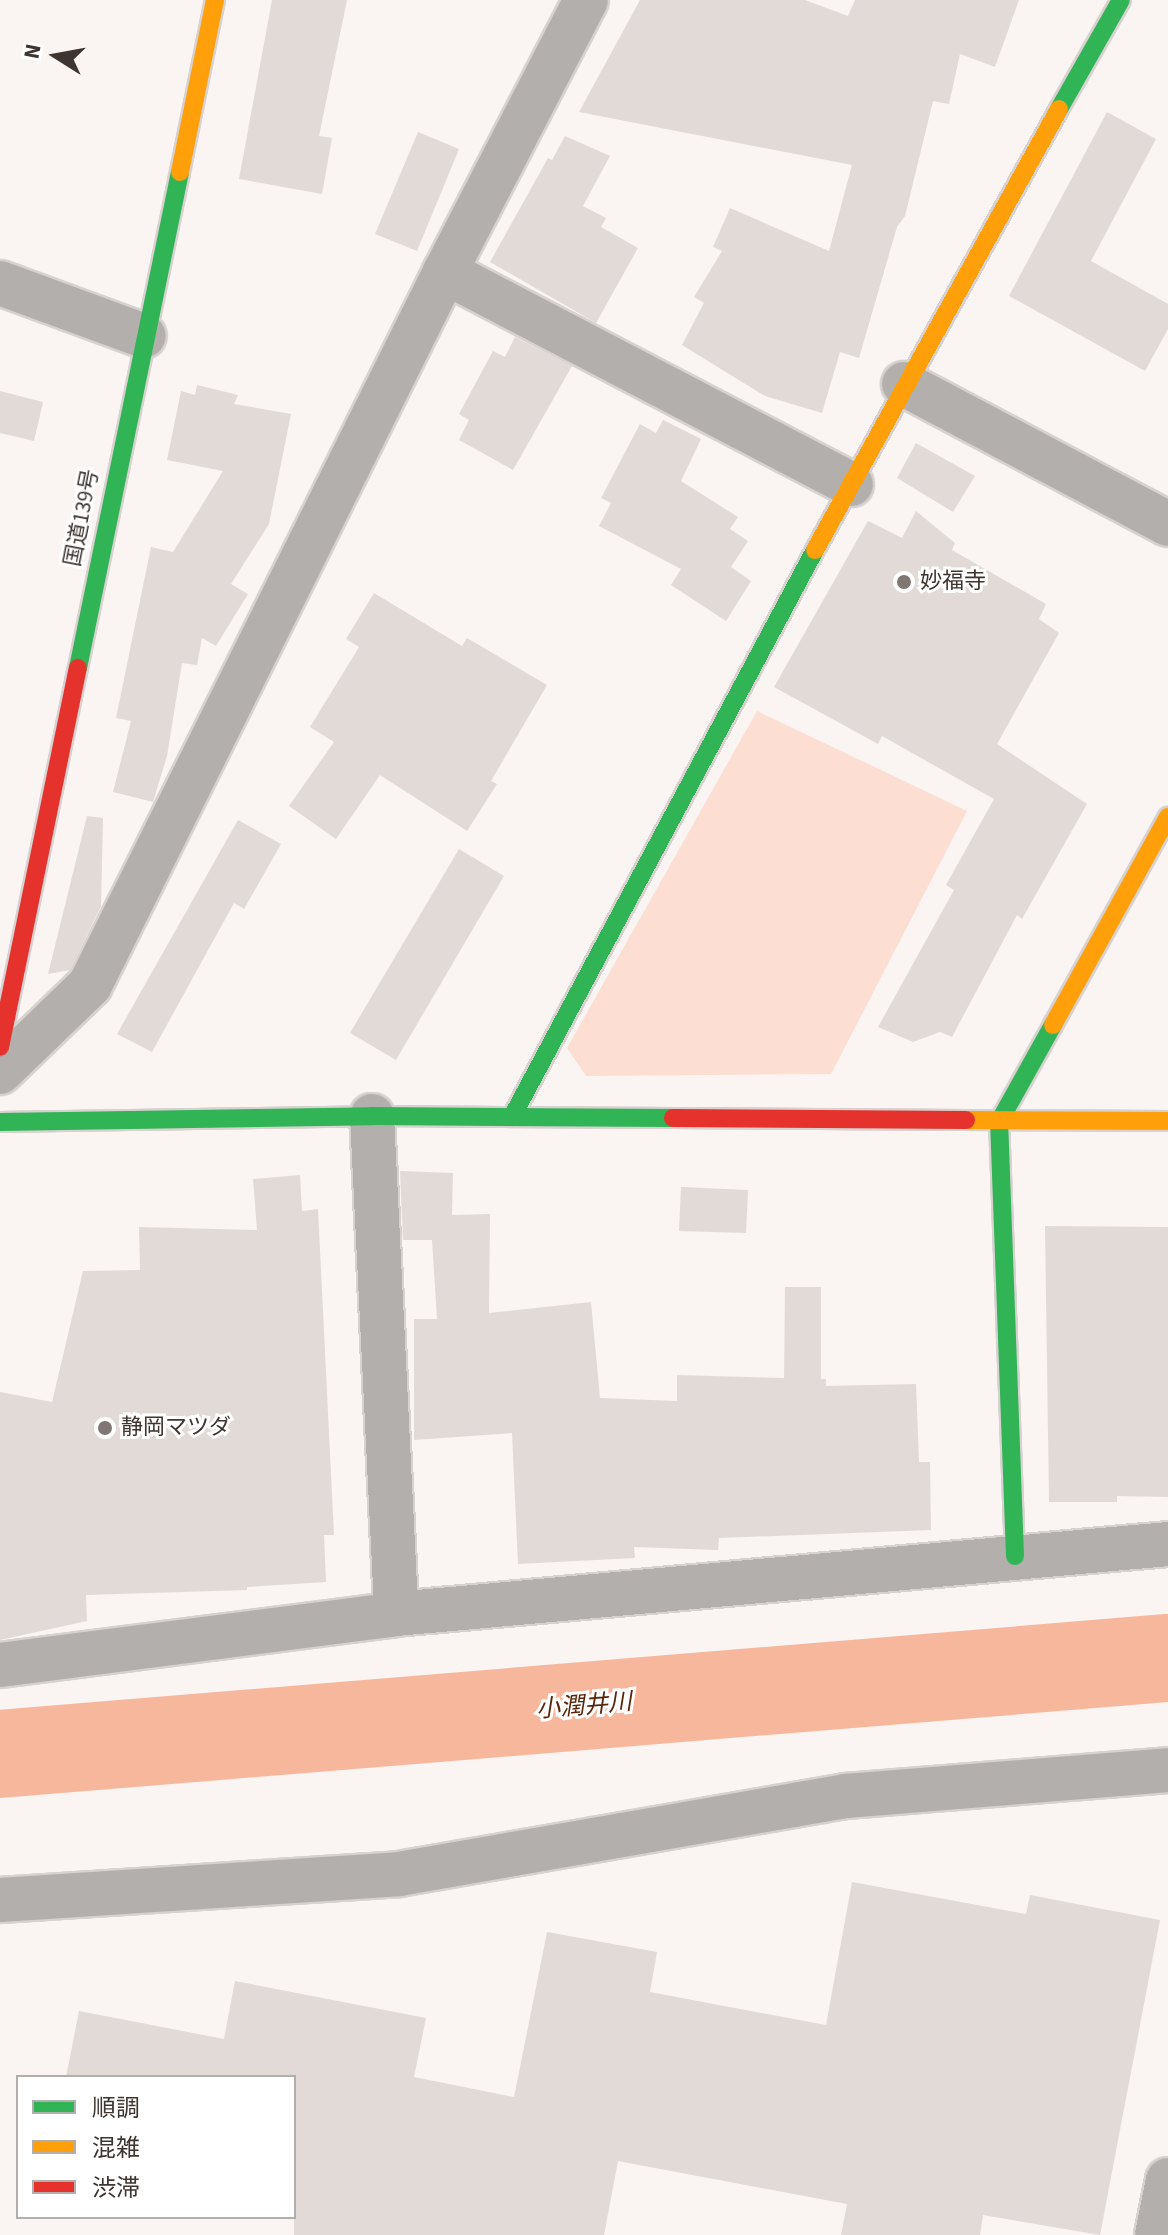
<!DOCTYPE html>
<meta charset="utf-8">
<style>
body{margin:0}
#map{position:relative;width:1168px;height:2235px;overflow:hidden;background:#faf4f2;font-family:"Source Sans 3","Noto Sans JP",sans-serif}
div>[style]{position:absolute}
.green>*{inset:0;background:#fcded2}
.river>*{height:88px;margin:-44px;padding:0 44px;transform-origin:44px;border-radius:44px;background:#f6b79c}
.building>*{inset:0;background:#e2dad7}
.roads{filter:drop-shadow(2px 0 #d7d2d0) drop-shadow(-2px 0 #d7d2d0) drop-shadow(0 2px #d7d2d0) drop-shadow(0 -2px #d7d2d0)}
.street>*{height:44px;margin:-22px;padding:0 22px;transform-origin:22px;border-radius:22px;background:#b3afad}
.fast>*{height:18px;margin:-9px;padding:0 9px;transform-origin:9px;border-radius:9px;background:#30b455}
.slow>*{height:18px;margin:-9px;padding:0 9px;transform-origin:9px;border-radius:9px;background:#ff9f0a}
.jam>*{height:18px;margin:-9px;padding:0 9px;transform-origin:9px;border-radius:9px;background:#e5322d}
.dots>*{width:22px;height:22px;translate:-50% -50%;box-sizing:border-box;border:4px solid #fff;border-radius:50%}
span{translate:-50% -50%;white-space:nowrap;text-align:center;line-height:1.15;-webkit-text-stroke:6px #fff;paint-order:stroke}
.street-label{font-size:22px;color:#3e3430}
.poi-label{font-size:22px;color:#3e3430}
.left{translate:0 -50%;text-align:left}
.water-label{font-size:24px;color:#5b2509;font-style:italic}
.legend{position:absolute;left:16px;top:2075px;width:280px;height:144px;box-sizing:border-box;background:#fff;border:2px solid #b2aeac;margin:0;padding:10px 14px;list-style:none;font-size:24px;color:#3e3430}
.legend li{display:flex;align-items:center;gap:16px;height:40px}
.legend b{width:40px;border:2px solid #b2aeac}
.north{position:absolute;left:16px;top:16px;width:80px;height:80px;-webkit-text-stroke:6px #fff;paint-order:stroke;rotate:281deg;font-size:22px;font-weight:700;line-height:32px;text-align:center;color:#3e3430}
.north::after{content:'';display:block;margin:auto;width:28px;height:36px;background:#3e3430;clip-path:polygon(50% 0,100% 100%,50% 72%,0 100%)}
</style>
<div id="map">
<div class="green">
<div style="clip-path:polygon(757px 711px,967px 811px,831px 1074px,586px 1076px,567px 1048px)"></div>
</div>
<div class="river">
<div style="left:0;top:1754px;width:1172px;rotate:-4.7deg"></div>
</div>
<div class="building">
<div style="clip-path:polygon(272px 0,347px 0,319px 136px,332px 138px,322px 194px,239px 179px)"></div>
<div style="clip-path:polygon(640px 0,805px 0,848px 16px,855px 0,1019px 0,995px 67px,960px 54px,949px 104px,933px 101px,905px 216px,897px 227px,859px 358px,840px 352px,822px 413px,765px 396px,682px 345px,704px 303px,694px 297px,722px 251px,713px 247px,730px 208px,829px 251px,852px 165px,579px 112px)"></div>
<div style="clip-path:polygon(1107px 112px,1156px 139px,1091px 261px,1168px 304px,1168px 329px,1145px 371px,1009px 296px)"></div>
<div style="clip-path:polygon(418px 132px,459px 149px,417px 251px,375px 234px)"></div>
<div style="clip-path:polygon(565px 136px,610px 156px,583px 206px,606px 218px,601px 227px,638px 248px,596px 323px,490px 262px,548px 158px,552px 160px)"></div>
<div style="clip-path:polygon(515px 337px,572px 366px,513px 470px,459px 440px,469px 420px,459px 414px,493px 351px,505px 357px)"></div>
<div style="clip-path:polygon(197px 385px,238px 395px,234px 404px,291px 414px,269px 524px,231px 584px,248px 594px,216px 646px,202px 638px,197px 665px,182px 663px,167px 756px,153px 802px,113px 792px,131px 721px,116px 718px,151px 547px,173px 552px,223px 471px,167px 460px,181px 391px,195px 395px)"></div>
<div style="clip-path:polygon(0 391px,43px 402px,34px 441px,0 433px)"></div>
<div style="clip-path:polygon(663px 420px,701px 439px,681px 481px,738px 517px,730px 529px,748px 541px,731px 567px,751px 581px,726px 621px,671px 585px,681px 569px,599px 526px,611px 503px,601px 498px,640px 424px,656px 433px)"></div>
<div style="clip-path:polygon(916px 443px,975px 476px,953px 512px,897px 478px)"></div>
<div style="clip-path:polygon(916px 511px,955px 543px,952px 550px,1046px 604px,1039px 619px,1059px 633px,997px 744px,1087px 804px,1022px 919px,1017px 915px,952px 1037px,940px 1032px,913px 1042px,878px 1027px,954px 890px,946px 885px,994px 799px,882px 736px,878px 744px,774px 687px,868px 521px,902px 538px)"></div>
<div style="clip-path:polygon(374px 593px,462px 646px,467px 638px,547px 685px,491px 781px,497px 784px,467px 831px,380px 775px,336px 839px,289px 806px,334px 742px,310px 727px,359px 647px,346px 639px)"></div>
<div style="clip-path:polygon(87px 816px,103px 818px,101px 906px,70px 970px,48px 974px)"></div>
<div style="clip-path:polygon(238px 820px,281px 844px,244px 909px,234px 903px,152px 1052px,117px 1034px)"></div>
<div style="clip-path:polygon(459px 849px,504px 876px,396px 1060px,350px 1033px)"></div>
<div style="clip-path:polygon(400px 1171px,453px 1173px,452px 1215px,490px 1214px,489px 1313px,591px 1302px,600px 1398px,677px 1401px,677px 1375px,784px 1378px,785px 1287px,821px 1287px,821px 1379px,826px 1379px,826px 1386px,916px 1384px,919px 1462px,930px 1462px,931px 1530px,719px 1538px,718px 1550px,634px 1547px,635px 1558px,518px 1564px,512px 1433px,414px 1440px,414px 1319px,437px 1319px,432px 1240px,403px 1240px)"></div>
<div style="clip-path:polygon(300px 1175px,302px 1211px,318px 1209px,334px 1535px,324px 1535px,326px 1582px,247px 1587px,247px 1590px,86px 1595px,87px 1621px,0 1640px,0 1392px,52px 1402px,83px 1271px,140px 1270px,139px 1227px,257px 1230px,253px 1179px)"></div>
<div style="clip-path:polygon(681px 1187px,748px 1190px,746px 1233px,679px 1231px)"></div>
<div style="clip-path:polygon(1045px 1226px,1168px 1227px,1168px 1497px,1117px 1496px,1117px 1502px,1049px 1502px)"></div>
<div style="clip-path:polygon(852px 1882px,1026px 1914px,1030px 1895px,1160px 1920px,1100px 2235px,983px 2215px,980px 2235px,841px 2235px,847px 2204px,618px 2161px,604px 2235px,294px 2235px,294px 2077px,66px 2077px,79px 2011px,224px 2039px,235px 1981px,426px 2018px,414px 2077px,514px 2097px,547px 1932px,657px 1952px,650px 1992px,826px 2025px)"></div>
</div>
<div class="roads">
<div class="street">
<div style="left:445px;top:272px;width:458px;rotate:27.6deg"></div>
<div style="left:0;top:283px;width:153px;rotate:20.2deg"></div>
<div style="left:904px;top:384px;width:299px;rotate:27.9deg"></div>
<div style="left:0;top:1072px;width:125px;rotate:-44deg"></div>
<div style="left:90px;top:985px;width:796px;rotate:-63.53deg"></div>
<div style="left:445px;top:272px;width:306px;rotate:-62.6deg"></div>
<div style="left:372px;top:1116px;width:499px;rotate:87.2deg"></div>
<div style="left:0;top:1665px;width:399px;rotate:-7.3deg"></div>
<div style="left:396px;top:1614px;width:775px;rotate:-5.18deg"></div>
<div style="left:0;top:1900px;width:400px;rotate:-3.7deg"></div>
<div style="left:399px;top:1874px;width:454px;rotate:-9.9deg"></div>
<div style="left:846px;top:1796px;width:323px;rotate:-4.6deg"></div>
<div style="left:1157px;top:2235px;width:56px;rotate:-78.7deg"></div>
</div>
<div class="fast">
<div style="left:1059px;top:109px;width:125px;rotate:-60.4deg"></div>
<div style="left:78px;top:668px;width:506px;rotate:-78.38deg"></div>
<div style="left:512px;top:1117px;width:643px;rotate:-61.88deg"></div>
<div style="left:0;top:1122px;width:372px;rotate:-0.9deg"></div>
<div style="left:372px;top:1116px;width:301px;rotate:0.4deg"></div>
<div style="left:1015px;top:1556px;width:434px;rotate:-92.1deg"></div>
<div style="left:999px;top:1122px;width:111px;rotate:-60.9deg"></div>
</div>
<div class="slow">
<div style="left:180px;top:172px;width:176px;rotate:-78.5deg"></div>
<div style="left:815px;top:550px;width:504px;rotate:-61.04deg"></div>
<div style="left:1053px;top:1025px;width:238px;rotate:-61.1deg"></div>
<div style="left:966px;top:1120px;width:202px;rotate:0.3deg"></div>
</div>
<div class="jam">
<div style="left:0;top:1047px;width:387px;rotate:-78.4deg"></div>
<div style="left:673px;top:1118px;width:293px;rotate:0.4deg"></div>
</div>
</div>
<div class="dots">
<div style="left:904px;top:582px;background:#807774"></div>
<div style="left:105px;top:1428px;background:#807774"></div>
</div>
<div class="street-label">
<span style="left:82px;top:518px;rotate:-79deg">国道139号</span>
</div>
<div class="poi-label">
<span class="left" style="left:920px;top:582px">妙福寺</span>
<span class="left" style="left:121px;top:1428px">静岡マツダ</span>
</div>
<div class="water-label">
<span style="left:584px;top:1706px;rotate:-5deg">小潤井川</span>
</div>
<ul class="legend">
<li><b style="height:10px;background:#30b455"></b>順調</li>
<li><b style="height:10px;background:#ff9f0a"></b>混雑</li>
<li><b style="height:10px;background:#e5322d"></b>渋滞</li>
</ul>
<div class="north">N</div>
</div>
